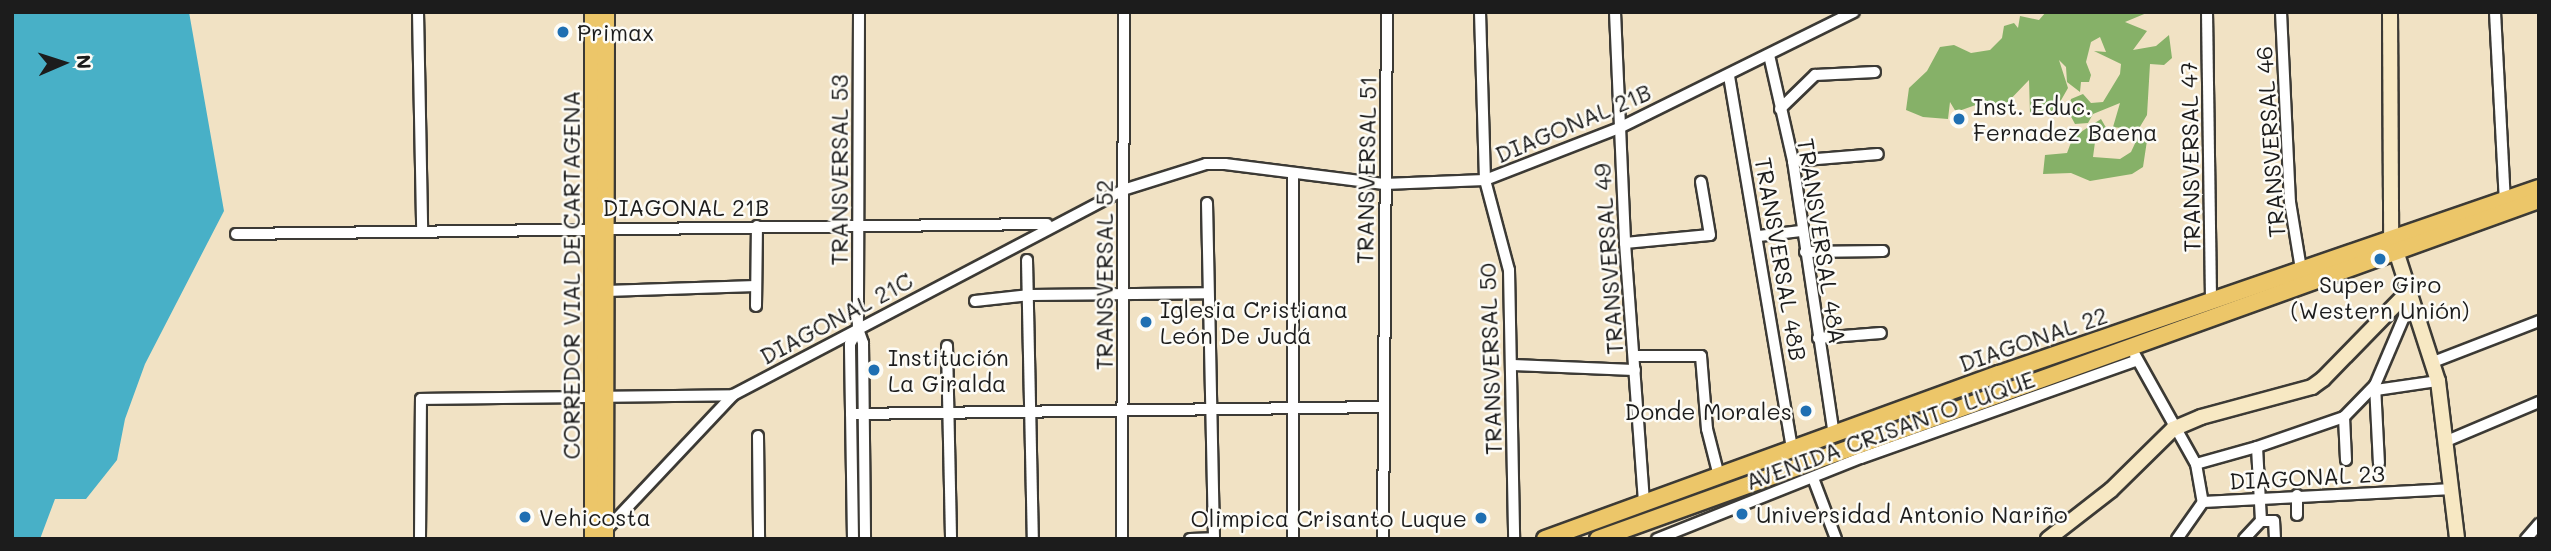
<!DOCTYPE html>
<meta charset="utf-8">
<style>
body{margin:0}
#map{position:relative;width:2551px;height:551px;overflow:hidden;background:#f1e2c4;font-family:Mali,sans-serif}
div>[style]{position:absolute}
.forest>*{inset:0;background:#86b168}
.water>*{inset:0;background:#48b0c7}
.roads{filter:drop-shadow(2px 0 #3c3a35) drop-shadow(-2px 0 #3c3a35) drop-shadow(0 2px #3c3a35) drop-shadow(0 -2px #3c3a35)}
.street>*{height:10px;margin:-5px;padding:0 5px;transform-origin:5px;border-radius:5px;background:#fff}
.secondary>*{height:14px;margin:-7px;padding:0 7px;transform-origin:7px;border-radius:7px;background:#f7e8c3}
.primary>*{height:16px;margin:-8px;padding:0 8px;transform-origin:8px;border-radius:8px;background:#ecc669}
.dots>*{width:19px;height:19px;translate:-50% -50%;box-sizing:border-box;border:4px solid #fdfcf7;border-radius:50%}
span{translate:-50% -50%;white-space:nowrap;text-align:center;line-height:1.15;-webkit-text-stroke:5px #fdfcf7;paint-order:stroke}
.poi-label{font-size:23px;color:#1c1c1c}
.left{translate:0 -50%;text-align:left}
.right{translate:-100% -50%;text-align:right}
.street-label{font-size:23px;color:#1c1c1c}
.frame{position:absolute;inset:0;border:14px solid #1c1c1c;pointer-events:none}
.north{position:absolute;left:28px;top:28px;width:70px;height:70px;-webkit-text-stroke:5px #fdfcf7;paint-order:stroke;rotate:87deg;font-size:19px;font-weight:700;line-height:28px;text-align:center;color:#1c1c1c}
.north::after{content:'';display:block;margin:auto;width:24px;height:32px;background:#1c1c1c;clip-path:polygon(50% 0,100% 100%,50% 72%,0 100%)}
</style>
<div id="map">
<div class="forest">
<div style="clip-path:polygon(2046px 12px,2149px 12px,2125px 22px,2147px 31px,2133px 50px,2156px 46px,2169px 35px,2172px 58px,2164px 65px,2150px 64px,2147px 115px,2138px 130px,2113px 127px,2120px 103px,2093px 114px,2088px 123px,2075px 124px,2068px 111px,2071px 99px,2083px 94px,2091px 103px,2103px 102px,2120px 74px,2121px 64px,2094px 51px,2106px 52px,2100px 37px,2091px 42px,2086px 62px,2091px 75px,2089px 82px,2081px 82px,2080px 92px,2067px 82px,2066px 67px,2059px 60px,2068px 88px,2056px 109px,2043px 115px,2030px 114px,2029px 80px,2003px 107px,1987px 101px,1956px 112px,1950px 102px,1948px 119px,1923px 117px,1906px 110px,1909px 88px,1927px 71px,1940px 47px,1954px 45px,1971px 53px,1990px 50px,2002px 38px,2004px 26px,2014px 23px,2018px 28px,2020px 16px,2039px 20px)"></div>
<div style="clip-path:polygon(2101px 119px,2108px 131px,2095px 142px,2093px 157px,2120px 159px,2131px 152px,2138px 137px,2148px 134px,2143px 167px,2132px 174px,2090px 181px,2071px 173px,2043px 174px,2045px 155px,2067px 153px,2073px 137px)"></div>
</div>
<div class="water">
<div style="clip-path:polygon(12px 12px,189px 12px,224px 211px,145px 364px,125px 419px,117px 460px,86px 499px,55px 499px,40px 539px,12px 539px)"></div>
</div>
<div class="roads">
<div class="street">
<div style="left:418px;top:12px;width:217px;rotate:88.9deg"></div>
<div style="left:859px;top:12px;width:317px;rotate:90.2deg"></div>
<div style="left:858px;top:329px;width:15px;rotate:70deg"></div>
<div style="left:863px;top:343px;width:196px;rotate:89.4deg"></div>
<div style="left:1480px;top:12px;width:168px;rotate:88.3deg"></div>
<div style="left:1485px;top:180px;width:93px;rotate:75.1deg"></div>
<div style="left:1509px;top:270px;width:269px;rotate:88.9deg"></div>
<div style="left:1615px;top:12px;width:231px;rotate:87.5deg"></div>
<div style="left:1625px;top:243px;width:260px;rotate:85.8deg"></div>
<div style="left:2207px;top:12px;width:289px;rotate:89.2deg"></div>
<div style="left:2281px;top:12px;width:190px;rotate:87.3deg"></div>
<div style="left:2290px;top:202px;width:68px;rotate:80.7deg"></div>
<div style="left:2495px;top:12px;width:192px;rotate:87deg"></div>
<div style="left:1769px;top:55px;width:109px;rotate:77.2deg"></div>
<div style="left:1793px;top:161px;width:276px;rotate:81.5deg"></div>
<div style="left:1729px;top:76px;width:378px;rotate:80.4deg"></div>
<div style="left:1780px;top:109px;width:49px;rotate:-44.2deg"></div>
<div style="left:1815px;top:75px;width:60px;rotate:-2.9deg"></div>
<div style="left:1793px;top:161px;width:85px;rotate:-4.7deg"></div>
<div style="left:1293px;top:175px;width:364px;rotate:90deg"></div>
<div style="left:1207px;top:203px;width:336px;rotate:88.8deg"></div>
<div style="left:236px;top:234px;width:811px;rotate:-0.71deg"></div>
<div style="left:1759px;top:236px;width:42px;rotate:-6.8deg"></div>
<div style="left:1625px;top:243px;width:85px;rotate:-5.4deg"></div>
<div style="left:1710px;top:235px;width:54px;rotate:-99.6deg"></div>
<div style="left:1805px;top:252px;width:78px;rotate:-0.7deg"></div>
<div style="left:1027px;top:260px;width:279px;rotate:88.8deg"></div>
<div style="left:606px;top:291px;width:150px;rotate:-1.9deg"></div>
<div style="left:975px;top:301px;width:55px;rotate:-6.2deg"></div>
<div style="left:1030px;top:295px;width:178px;rotate:-0.6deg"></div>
<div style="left:756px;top:306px;width:80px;rotate:-89.3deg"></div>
<div style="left:1818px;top:338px;width:63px;rotate:-4.5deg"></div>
<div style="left:947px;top:346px;width:193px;rotate:88.8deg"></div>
<div style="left:2135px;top:355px;width:125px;rotate:60.8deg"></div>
<div style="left:2196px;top:464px;width:39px;rotate:80deg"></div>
<div style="left:1634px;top:356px;width:67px"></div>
<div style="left:1701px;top:356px;width:73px;rotate:85.3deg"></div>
<div style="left:1707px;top:429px;width:49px;rotate:75.7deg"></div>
<div style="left:2433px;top:362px;width:114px;rotate:-21.1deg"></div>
<div style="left:1512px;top:365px;width:123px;rotate:2.3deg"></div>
<div style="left:2375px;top:385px;width:78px;rotate:87.1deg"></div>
<div style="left:2376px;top:390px;width:63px;rotate:-8.3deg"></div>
<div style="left:851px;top:414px;width:532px;rotate:-0.75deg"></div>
<div style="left:2344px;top:417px;width:43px;rotate:87.3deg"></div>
<div style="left:758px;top:436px;width:103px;rotate:89.4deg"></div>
<div style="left:2449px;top:440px;width:98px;rotate:-22.9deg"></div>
<div style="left:2196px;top:464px;width:63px;rotate:-15.6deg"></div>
<div style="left:1813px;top:478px;width:65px;rotate:69.3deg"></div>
<div style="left:2297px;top:515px;width:20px;rotate:-90deg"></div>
<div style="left:605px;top:531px;width:187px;rotate:-46.7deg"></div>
<div style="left:733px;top:395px;width:441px;rotate:-27.7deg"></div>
<div style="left:1123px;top:190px;width:87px;rotate:-17.4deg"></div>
<div style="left:1206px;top:164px;width:19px"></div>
<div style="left:1225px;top:164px;width:160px;rotate:7.2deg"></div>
<div style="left:1384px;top:184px;width:101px;rotate:-2.3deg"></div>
<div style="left:1485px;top:180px;width:144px;rotate:-21.2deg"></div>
<div style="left:1619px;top:128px;width:262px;rotate:-26.3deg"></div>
<div style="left:420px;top:539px;width:140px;rotate:-89.6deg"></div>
<div style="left:421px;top:399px;width:312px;rotate:-0.7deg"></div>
<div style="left:853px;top:539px;width:195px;rotate:-90.9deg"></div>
<div style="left:850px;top:344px;width:17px;rotate:-62deg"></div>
<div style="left:1122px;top:539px;width:527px;rotate:-89.78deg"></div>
<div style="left:1190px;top:539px;width:24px;rotate:-2deg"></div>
<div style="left:1383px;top:539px;width:527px;rotate:-89.57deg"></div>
<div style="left:1657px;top:539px;width:219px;rotate:-21.7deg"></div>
<div style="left:1861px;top:458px;width:293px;rotate:-19.5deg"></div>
<div style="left:2177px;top:539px;width:45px;rotate:-54.9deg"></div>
<div style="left:2203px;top:502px;width:250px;rotate:-3deg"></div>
<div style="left:2244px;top:539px;width:25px;rotate:-47deg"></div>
<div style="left:2275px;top:539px;width:18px;rotate:-93deg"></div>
<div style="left:2274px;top:521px;width:13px;rotate:180deg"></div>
<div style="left:2261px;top:521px;width:74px;rotate:-93.1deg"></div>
<div style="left:2257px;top:447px;width:92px;rotate:-19deg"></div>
<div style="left:2344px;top:417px;width:45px;rotate:-45.9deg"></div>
<div style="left:2375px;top:385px;width:89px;rotate:-66.9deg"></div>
<div style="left:2526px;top:539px;width:20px;rotate:-49deg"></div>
</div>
<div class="secondary">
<div style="left:2390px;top:12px;width:227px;rotate:89.7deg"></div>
<div style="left:2396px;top:251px;width:137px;rotate:72.1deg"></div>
<div style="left:2438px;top:381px;width:159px;rotate:83.1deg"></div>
<div style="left:2048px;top:539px;width:80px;rotate:-37.9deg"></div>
<div style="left:2111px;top:490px;width:87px;rotate:-44.5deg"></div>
<div style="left:2173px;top:429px;width:30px;rotate:-23deg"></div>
<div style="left:2201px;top:417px;width:115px;rotate:-15.1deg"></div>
<div style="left:2312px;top:387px;width:14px;rotate:-36deg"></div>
<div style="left:2323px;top:379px;width:120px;rotate:-45.7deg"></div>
</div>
<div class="primary">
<div style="left:593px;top:12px;width:527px;rotate:90deg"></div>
<div style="left:605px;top:539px;width:527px;rotate:-89.89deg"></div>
<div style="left:1545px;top:539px;width:483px;rotate:-20deg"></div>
<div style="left:1999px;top:374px;width:571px;rotate:-19.01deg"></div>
<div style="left:1598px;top:539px;width:1000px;rotate:-19.81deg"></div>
</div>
</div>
<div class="dots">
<div style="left:563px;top:32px;background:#1f6fb2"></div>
<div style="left:1959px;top:119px;background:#1f6fb2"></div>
<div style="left:2380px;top:259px;background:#1f6fb2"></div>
<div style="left:1146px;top:322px;background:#1f6fb2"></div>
<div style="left:874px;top:370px;background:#1f6fb2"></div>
<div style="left:1806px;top:411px;background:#1f6fb2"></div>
<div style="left:1742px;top:514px;background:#1f6fb2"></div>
<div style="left:525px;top:517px;background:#1f6fb2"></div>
<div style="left:1481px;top:518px;background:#1f6fb2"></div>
</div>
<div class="poi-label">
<span class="left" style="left:577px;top:32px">Primax</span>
<span class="left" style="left:1973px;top:119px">Inst. Educ.<br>Fernadez Baena</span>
<span style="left:2380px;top:297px">Super Giro<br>(Western Unión)</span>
<span class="left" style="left:1160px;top:322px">Iglesia Cristiana<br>León De Judá</span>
<span class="left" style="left:888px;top:370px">Institución<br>La Giralda</span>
<span class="right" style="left:1792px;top:411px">Donde Morales</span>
<span class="left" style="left:1756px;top:514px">Universidad Antonio Nariño</span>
<span class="left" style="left:539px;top:517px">Vehicosta</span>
<span class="right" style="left:1467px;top:518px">Olimpica Crisanto Luque</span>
</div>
<div class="street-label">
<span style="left:1573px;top:123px;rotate:-23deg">DIAGONAL 21B</span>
<span style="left:2270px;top:142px;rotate:-94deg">TRANSVERSAL 46</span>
<span style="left:2190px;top:157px;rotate:-91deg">TRANSVERSAL 47</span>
<span style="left:839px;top:170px;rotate:-90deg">TRANSVERSAL 53</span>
<span style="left:1366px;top:170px;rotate:-89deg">TRANSVERSAL 51</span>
<span style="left:686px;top:207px">DIAGONAL 21B</span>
<span style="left:1822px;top:241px;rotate:81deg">TRANSVERSAL 48A</span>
<span style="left:1608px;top:259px;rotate:-94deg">TRANSVERSAL 49</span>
<span style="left:1781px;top:259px;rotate:80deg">TRANSVERSAL 48B</span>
<span style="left:571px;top:275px;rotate:-90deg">CORREDOR VIAL DE CARTAGENA</span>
<span style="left:1104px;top:275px;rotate:-90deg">TRANSVERSAL 52</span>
<span style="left:836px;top:318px;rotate:-28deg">DIAGONAL 21C</span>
<span style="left:2033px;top:339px;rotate:-19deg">DIAGONAL 22</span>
<span style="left:1490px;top:359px;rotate:-92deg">TRANSVERSAL 50</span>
<span style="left:1890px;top:430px;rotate:-20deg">AVENIDA CRISANTO LUQUE</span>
<span style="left:2307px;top:477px;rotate:-3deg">DIAGONAL 23</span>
</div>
<div class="frame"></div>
<div class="north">N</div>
</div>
